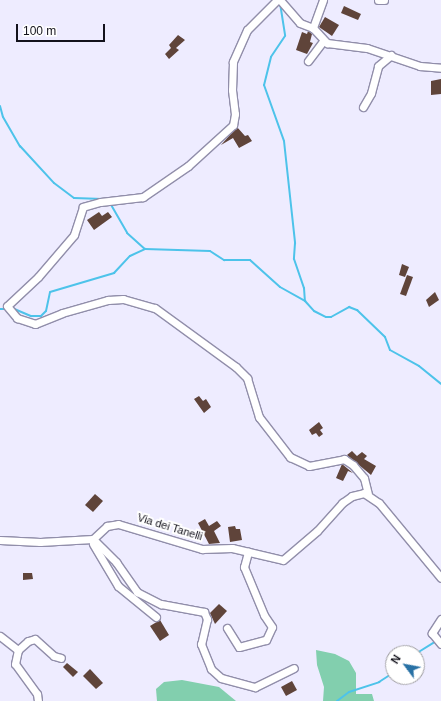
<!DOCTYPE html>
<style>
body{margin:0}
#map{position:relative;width:441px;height:701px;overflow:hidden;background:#eeecff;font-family:Arial,sans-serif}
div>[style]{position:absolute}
.green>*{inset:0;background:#82cfae}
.stream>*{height:2px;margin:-1px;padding:0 1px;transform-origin:1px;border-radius:1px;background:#4dc3ea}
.building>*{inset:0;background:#5f443a}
.roads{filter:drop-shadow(1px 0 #918eaa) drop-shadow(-1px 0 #918eaa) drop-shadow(0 1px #918eaa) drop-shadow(0 -1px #918eaa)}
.minor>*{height:7px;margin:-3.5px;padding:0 3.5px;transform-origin:3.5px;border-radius:3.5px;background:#fff}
span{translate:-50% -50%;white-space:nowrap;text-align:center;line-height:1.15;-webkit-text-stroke:4px #fff;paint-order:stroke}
.street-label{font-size:11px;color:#13121c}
.north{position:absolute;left:385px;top:645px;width:40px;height:40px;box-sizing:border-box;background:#fff;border:1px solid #a1a0a4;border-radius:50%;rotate:302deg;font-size:11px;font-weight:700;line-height:16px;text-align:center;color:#13121c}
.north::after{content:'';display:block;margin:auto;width:14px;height:18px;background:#2871a5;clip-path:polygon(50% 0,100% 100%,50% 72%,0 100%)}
.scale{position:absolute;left:16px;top:24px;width:89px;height:18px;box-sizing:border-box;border:2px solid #13121c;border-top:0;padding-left:5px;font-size:12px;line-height:14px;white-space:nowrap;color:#13121c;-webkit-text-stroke:3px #fff;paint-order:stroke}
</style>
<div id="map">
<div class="green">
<div style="clip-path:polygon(316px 650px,335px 654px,349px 661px,356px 673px,356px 694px,372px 694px,374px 701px,323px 701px,324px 687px,317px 665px)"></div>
<div style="clip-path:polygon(182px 680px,219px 687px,236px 701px,157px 701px,156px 689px,164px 682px)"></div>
</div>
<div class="stream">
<div style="left:280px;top:3px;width:33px;rotate:81deg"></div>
<div style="left:285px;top:36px;width:25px;rotate:124deg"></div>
<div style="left:271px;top:57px;width:29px;rotate:104deg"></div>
<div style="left:264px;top:85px;width:59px;rotate:70.3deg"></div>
<div style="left:284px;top:141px;width:103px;rotate:83.8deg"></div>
<div style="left:295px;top:243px;width:16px;rotate:94deg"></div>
<div style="left:294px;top:259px;width:31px;rotate:71deg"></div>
<div style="left:304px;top:288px;width:13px;rotate:86deg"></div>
<div style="left:0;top:106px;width:11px;rotate:75deg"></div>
<div style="left:3px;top:117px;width:34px;rotate:60deg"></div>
<div style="left:20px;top:146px;width:50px;rotate:47.4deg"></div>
<div style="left:54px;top:183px;width:25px;rotate:37deg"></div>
<div style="left:74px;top:198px;width:29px;rotate:2deg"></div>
<div style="left:110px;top:203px;width:34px;rotate:60deg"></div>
<div style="left:127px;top:233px;width:24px;rotate:42deg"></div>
<div style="left:12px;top:308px;width:21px;rotate:23deg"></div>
<div style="left:31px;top:316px;width:10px"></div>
<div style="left:41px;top:316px;width:7px;rotate:-45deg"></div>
<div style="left:46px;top:311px;width:19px;rotate:-78deg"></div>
<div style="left:50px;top:292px;width:67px;rotate:-16.5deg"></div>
<div style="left:114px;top:273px;width:23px;rotate:-47deg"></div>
<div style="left:130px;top:256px;width:17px;rotate:-25deg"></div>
<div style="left:145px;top:249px;width:65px;rotate:1.8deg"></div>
<div style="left:210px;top:251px;width:17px;rotate:33deg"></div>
<div style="left:224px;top:260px;width:26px"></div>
<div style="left:250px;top:260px;width:40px;rotate:42deg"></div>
<div style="left:280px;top:287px;width:29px;rotate:29deg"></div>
<div style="left:305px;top:301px;width:13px;rotate:48deg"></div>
<div style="left:314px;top:311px;width:13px;rotate:27deg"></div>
<div style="left:326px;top:317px;width:5px"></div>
<div style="left:331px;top:317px;width:21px;rotate:-29deg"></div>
<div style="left:349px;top:307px;width:9px;rotate:21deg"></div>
<div style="left:357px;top:310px;width:39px;rotate:44deg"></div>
<div style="left:385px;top:337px;width:14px;rotate:69deg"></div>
<div style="left:390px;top:350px;width:33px;rotate:29deg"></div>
<div style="left:419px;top:366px;width:28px;rotate:39deg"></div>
<div style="left:0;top:309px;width:7px"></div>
<div style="left:417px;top:653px;width:22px;rotate:-32deg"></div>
<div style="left:337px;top:701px;width:15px;rotate:-37deg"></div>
<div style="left:349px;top:692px;width:32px;rotate:-18deg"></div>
<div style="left:379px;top:682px;width:17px;rotate:-33deg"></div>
</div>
<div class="building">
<div style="clip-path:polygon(344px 6px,361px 14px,358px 20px,341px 13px)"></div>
<div style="clip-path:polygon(325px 17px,339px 25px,332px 36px,319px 27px)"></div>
<div style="clip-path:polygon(308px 31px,312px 34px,310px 42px,313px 43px,307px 54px,296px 50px,302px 32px,307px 34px)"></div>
<div style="clip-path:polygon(178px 35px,185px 40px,176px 48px,179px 50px,169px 59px,165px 54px,171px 48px,169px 45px)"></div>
<div style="clip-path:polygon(441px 79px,441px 94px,431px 95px,431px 81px)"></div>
<div style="clip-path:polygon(237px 127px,245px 136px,248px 135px,252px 141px,239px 148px,233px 138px,221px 145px)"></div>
<div style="clip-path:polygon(99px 212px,102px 216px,108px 212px,112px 217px,94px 230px,87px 220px)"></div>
<div style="clip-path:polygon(402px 264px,409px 267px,405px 277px,399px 275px)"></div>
<div style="clip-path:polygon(407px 275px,413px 277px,406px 296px,400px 294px)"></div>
<div style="clip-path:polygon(435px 292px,439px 300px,429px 307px,426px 300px)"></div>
<div style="clip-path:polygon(199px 396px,203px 401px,206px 399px,211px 407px,204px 413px,194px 399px)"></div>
<div style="clip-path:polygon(319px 422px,323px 428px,320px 430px,323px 434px,319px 437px,316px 433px,312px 435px,309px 430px)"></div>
<div style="clip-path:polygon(352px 451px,357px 456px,362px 452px,367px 456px,364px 459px,376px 466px,371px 475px,347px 455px)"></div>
<div style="clip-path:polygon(342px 464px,353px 473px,348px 471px,343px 481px,336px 478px)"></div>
<div style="clip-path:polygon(95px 494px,103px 501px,93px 512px,85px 505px)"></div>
<div style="clip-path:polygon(205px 519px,209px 526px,217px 521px,221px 526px,214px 531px,220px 543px,209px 544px,198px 523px)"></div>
<div style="clip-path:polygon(235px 526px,236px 529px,240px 529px,242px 540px,230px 542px,228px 527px)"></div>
<div style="clip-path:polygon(23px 573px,32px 573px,33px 579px,23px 580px)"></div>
<div style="clip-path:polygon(219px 604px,227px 611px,215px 624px,210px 613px)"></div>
<div style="clip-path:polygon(160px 620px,169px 635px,160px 641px,150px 626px)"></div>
<div style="clip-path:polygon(67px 663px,78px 672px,73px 677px,63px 667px)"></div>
<div style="clip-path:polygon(90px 669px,103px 683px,96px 689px,83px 676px)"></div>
<div style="clip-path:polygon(292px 681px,297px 690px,286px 696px,281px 687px)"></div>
</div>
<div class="roads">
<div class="minor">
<div style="left:277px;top:0;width:42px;rotate:135deg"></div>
<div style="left:247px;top:30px;width:35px;rotate:114deg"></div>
<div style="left:233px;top:62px;width:28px;rotate:92deg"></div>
<div style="left:232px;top:90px;width:24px;rotate:83deg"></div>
<div style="left:235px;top:114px;width:11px;rotate:100deg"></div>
<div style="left:233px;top:125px;width:61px;rotate:137.7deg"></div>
<div style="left:188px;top:166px;width:55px;rotate:145.4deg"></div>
<div style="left:143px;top:197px;width:43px;rotate:173.4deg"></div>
<div style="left:100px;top:202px;width:18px;rotate:164deg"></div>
<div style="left:83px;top:207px;width:29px;rotate:108deg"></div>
<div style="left:74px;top:235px;width:55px;rotate:130.6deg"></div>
<div style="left:38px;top:277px;width:42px;rotate:136.9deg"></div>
<div style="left:7px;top:306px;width:16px;rotate:50deg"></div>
<div style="left:17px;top:318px;width:19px;rotate:18deg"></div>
<div style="left:35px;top:324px;width:29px;rotate:-22deg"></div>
<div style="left:62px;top:313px;width:48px;rotate:-15.8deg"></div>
<div style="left:108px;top:300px;width:15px;rotate:-4deg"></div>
<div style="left:123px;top:299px;width:33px;rotate:16deg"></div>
<div style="left:155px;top:308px;width:100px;rotate:36.1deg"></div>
<div style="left:236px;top:367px;width:16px;rotate:45deg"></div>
<div style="left:247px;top:378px;width:41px;rotate:72.9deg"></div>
<div style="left:259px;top:417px;width:51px;rotate:52.2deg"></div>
<div style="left:290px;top:457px;width:21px;rotate:25deg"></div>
<div style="left:309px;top:466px;width:36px;rotate:-11deg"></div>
<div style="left:344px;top:459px;width:11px;rotate:34deg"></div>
<div style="left:353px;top:465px;width:17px;rotate:50deg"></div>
<div style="left:364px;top:478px;width:16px;rotate:76deg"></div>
<div style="left:280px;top:0;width:30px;rotate:49deg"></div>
<div style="left:300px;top:23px;width:14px;rotate:21deg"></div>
<div style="left:323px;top:0;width:30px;rotate:110deg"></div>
<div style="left:313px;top:28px;width:21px;rotate:47deg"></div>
<div style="left:327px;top:43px;width:40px;rotate:7.1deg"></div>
<div style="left:367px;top:48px;width:56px;rotate:18.8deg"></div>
<div style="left:420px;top:66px;width:21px;rotate:5deg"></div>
<div style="left:378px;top:0;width:6px"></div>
<div style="left:308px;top:61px;width:25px;rotate:-53deg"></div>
<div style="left:363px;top:107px;width:16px;rotate:-60deg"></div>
<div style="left:371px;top:93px;width:28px;rotate:-75deg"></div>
<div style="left:378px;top:66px;width:17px;rotate:-40deg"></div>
<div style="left:93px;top:539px;width:33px;rotate:45deg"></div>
<div style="left:116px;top:562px;width:37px;rotate:55deg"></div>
<div style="left:137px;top:592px;width:27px;rotate:27deg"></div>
<div style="left:161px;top:604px;width:44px;rotate:10.5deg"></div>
<div style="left:204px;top:612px;width:8px;rotate:67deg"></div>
<div style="left:207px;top:619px;width:26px;rotate:103deg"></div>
<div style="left:201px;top:644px;width:27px;rotate:68deg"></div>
<div style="left:211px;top:669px;width:13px;rotate:42deg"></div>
<div style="left:221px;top:678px;width:35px;rotate:15deg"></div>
<div style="left:255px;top:687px;width:43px;rotate:-26deg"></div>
<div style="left:0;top:540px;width:40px;rotate:2.9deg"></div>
<div style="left:40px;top:542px;width:53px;rotate:-3.2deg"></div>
<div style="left:93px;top:539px;width:19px;rotate:-43deg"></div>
<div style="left:107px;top:526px;width:11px;rotate:-10deg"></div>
<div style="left:118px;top:524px;width:88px;rotate:16.6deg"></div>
<div style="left:202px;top:549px;width:30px;rotate:-2deg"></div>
<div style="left:232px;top:548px;width:52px;rotate:13.2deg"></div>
<div style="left:283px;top:560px;width:45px;rotate:-40.5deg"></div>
<div style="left:317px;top:531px;width:38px;rotate:-48deg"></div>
<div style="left:342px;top:503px;width:12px;rotate:-35deg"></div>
<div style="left:352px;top:496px;width:12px;rotate:-14deg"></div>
<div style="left:364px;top:493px;width:18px;rotate:34deg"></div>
<div style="left:379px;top:503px;width:97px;rotate:50.4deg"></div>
<div style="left:93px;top:544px;width:49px;rotate:59.2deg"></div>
<div style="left:118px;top:586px;width:49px;rotate:39.2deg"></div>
<div style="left:441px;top:619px;width:17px;rotate:123deg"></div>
<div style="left:432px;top:633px;width:14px;rotate:51deg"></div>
<div style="left:227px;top:628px;width:22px;rotate:58deg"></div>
<div style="left:239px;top:647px;width:28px;rotate:-15deg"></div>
<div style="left:266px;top:640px;width:14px;rotate:-65deg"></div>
<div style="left:272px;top:627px;width:14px;rotate:-124deg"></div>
<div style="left:264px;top:615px;width:52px;rotate:-112.6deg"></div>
<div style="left:244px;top:567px;width:16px;rotate:-75deg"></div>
<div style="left:0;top:636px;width:23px;rotate:38deg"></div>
<div style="left:38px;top:701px;width:7px;rotate:-98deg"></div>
<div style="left:37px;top:694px;width:37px;rotate:-126deg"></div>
<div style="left:15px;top:664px;width:14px;rotate:-78deg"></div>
<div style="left:18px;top:650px;width:13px;rotate:-42deg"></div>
<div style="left:28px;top:641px;width:7px;rotate:-16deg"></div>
<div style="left:35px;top:639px;width:25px;rotate:42deg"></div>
<div style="left:54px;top:656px;width:7px;rotate:16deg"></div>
</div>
</div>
<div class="street-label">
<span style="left:170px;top:527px;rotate:17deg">Via dei Tanelli</span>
</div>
<div class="north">N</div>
<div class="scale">100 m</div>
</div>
